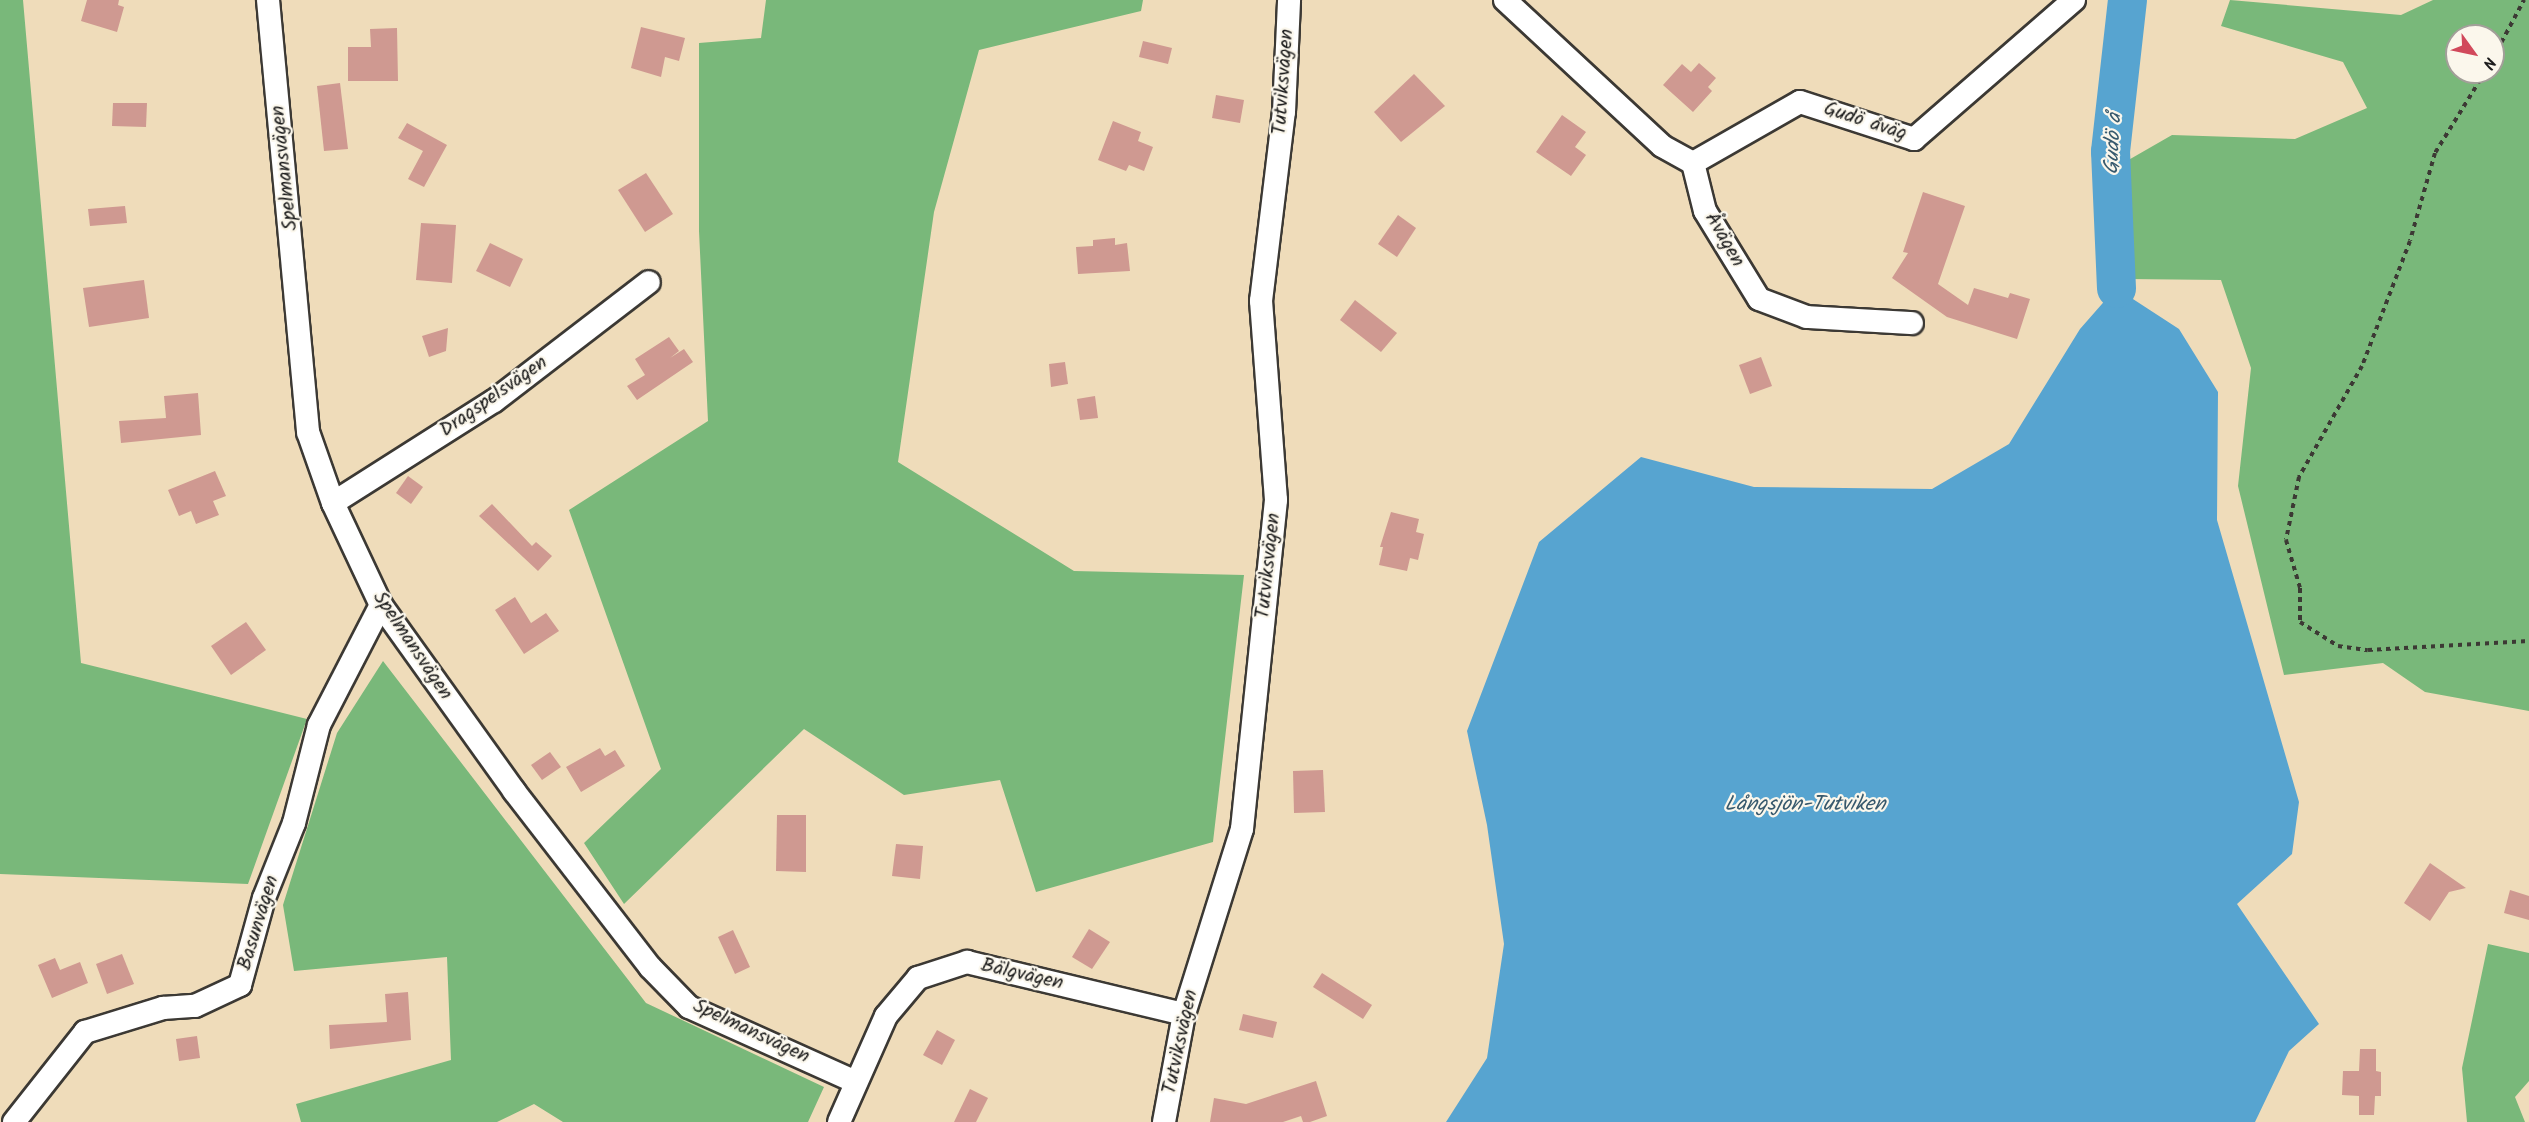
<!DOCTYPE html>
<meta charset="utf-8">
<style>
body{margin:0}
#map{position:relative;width:2529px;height:1122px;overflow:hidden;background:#efdcba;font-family:Kalam,sans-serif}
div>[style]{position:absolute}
.forest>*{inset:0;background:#79b87a}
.water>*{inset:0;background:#57a4d0}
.river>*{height:39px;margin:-19.5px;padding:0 19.5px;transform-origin:19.5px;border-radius:19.5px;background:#57a4d0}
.building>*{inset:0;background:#cf9991}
.path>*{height:4px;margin-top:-2px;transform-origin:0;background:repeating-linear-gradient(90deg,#3c3934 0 4.5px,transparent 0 9px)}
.roads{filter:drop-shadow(2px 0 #3c3934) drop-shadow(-2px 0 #3c3934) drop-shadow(0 2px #3c3934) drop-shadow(0 -2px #3c3934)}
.minor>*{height:22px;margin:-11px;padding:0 11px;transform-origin:11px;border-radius:11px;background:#fff}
span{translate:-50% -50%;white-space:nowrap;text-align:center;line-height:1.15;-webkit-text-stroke:4.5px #fbf7ec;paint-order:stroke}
.street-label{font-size:20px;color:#1c1c1c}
.water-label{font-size:21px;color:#37596d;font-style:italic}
.north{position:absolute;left:2445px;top:24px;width:60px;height:60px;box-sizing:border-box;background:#fbf7ec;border:2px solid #a29f99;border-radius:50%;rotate:123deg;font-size:16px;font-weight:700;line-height:24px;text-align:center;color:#1c1c1c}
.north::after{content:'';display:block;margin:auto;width:21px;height:27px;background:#d1495b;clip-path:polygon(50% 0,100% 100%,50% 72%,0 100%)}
</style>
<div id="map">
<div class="forest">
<div style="clip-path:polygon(0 0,23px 0,81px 663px,307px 719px,248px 884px,0 874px)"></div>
<div style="clip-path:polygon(766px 0,1143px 0,1141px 11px,979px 50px,934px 212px,898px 462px,1074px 571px,1244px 575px,1213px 842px,1036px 892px,1000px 780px,904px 795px,804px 729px,624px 904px,584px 843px,661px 769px,569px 510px,708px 421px,699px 231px,699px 43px,761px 38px)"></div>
<div style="clip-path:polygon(evenodd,2230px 0,2401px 15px,2433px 0,2529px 0,2529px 711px,2425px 692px,2383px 663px,2284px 675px,2238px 486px,2251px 368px,2221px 280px,2128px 279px,2125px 162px,2172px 135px,2295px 139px,2367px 108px,2343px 62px,2221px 26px,2230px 0,2457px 36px,2493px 36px,2493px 72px,2457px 72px,2457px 36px)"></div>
<div style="clip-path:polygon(383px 661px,646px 1003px,824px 1087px,808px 1122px,563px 1122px,534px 1104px,497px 1122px,301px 1122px,296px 1104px,451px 1060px,447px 957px,294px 971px,283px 905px,337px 733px)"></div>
<div style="clip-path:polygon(2488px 944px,2529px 953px,2529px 1081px,2515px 1097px,2525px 1122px,2467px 1122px,2462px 1068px)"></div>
</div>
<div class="water">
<div style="clip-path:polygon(2116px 288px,2179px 329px,2218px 392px,2217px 520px,2299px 802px,2292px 854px,2237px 904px,2319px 1024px,2289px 1051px,2255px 1122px,1446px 1122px,1487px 1058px,1504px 944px,1487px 825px,1467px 731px,1539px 542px,1641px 457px,1754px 487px,1932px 489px,2009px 444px,2080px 329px)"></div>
</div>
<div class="river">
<div style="left:2116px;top:288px;width:137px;rotate:-92.5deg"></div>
<div style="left:2110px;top:151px;width:152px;rotate:-83.6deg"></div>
</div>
<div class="building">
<div style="clip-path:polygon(87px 0,119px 0,118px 5px,124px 7px,117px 32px,81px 21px)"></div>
<div style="clip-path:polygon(641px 27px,685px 38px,679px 61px,665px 57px,661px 77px,631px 68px)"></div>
<div style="clip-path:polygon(397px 28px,398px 81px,348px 81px,348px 47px,371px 47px,370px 29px)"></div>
<div style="clip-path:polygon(1143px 41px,1172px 48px,1168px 64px,1139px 57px)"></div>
<div style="clip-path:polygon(1699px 63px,1716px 78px,1708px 87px,1712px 91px,1693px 112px,1663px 85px,1682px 64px,1691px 72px)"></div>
<div style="clip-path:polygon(1414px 74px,1445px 106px,1401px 142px,1374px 112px)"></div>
<div style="clip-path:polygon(340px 83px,348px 149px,324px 151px,317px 86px)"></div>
<div style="clip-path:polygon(1216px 95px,1244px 100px,1240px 123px,1212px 118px)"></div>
<div style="clip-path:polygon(113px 103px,147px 103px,146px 127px,112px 126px)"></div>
<div style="clip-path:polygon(1562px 115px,1586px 132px,1575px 147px,1586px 155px,1571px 176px,1536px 152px)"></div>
<div style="clip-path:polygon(1113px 121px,1141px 132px,1138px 141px,1153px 147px,1144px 171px,1129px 165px,1126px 171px,1098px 160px)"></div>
<div style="clip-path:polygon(407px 123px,447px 145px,424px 187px,408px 179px,423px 151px,398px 138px)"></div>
<div style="clip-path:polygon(646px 173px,673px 214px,645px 232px,618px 190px)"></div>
<div style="clip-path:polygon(1923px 192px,1965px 206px,1938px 284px,1968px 305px,1974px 288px,2008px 298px,2010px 293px,2030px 299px,2017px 339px,1947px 317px,1892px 278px,1908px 253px,1903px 252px)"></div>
<div style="clip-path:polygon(125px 206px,127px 223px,90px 226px,88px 209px)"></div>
<div style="clip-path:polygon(1398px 215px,1416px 228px,1397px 257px,1378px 244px)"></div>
<div style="clip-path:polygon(421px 223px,456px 225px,452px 283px,416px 280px)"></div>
<div style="clip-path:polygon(1115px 238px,1115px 245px,1127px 243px,1130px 271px,1078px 274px,1076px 247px,1093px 246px,1093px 240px)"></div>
<div style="clip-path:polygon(490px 243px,523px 259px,510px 287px,476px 271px)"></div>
<div style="clip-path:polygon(144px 280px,149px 318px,89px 327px,83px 288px)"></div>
<div style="clip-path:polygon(1355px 300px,1397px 333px,1381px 352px,1340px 320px)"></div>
<div style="clip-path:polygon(448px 328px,446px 351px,429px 357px,422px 336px)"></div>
<div style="clip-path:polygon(669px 337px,679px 351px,670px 358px,684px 349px,693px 362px,637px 400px,627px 386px,645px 375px,635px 359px)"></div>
<div style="clip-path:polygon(1761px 357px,1772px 386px,1750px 394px,1739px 365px)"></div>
<div style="clip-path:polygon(1065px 362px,1068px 384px,1051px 387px,1049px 364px)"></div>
<div style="clip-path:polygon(198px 393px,201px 435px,121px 443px,119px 421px,166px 418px,164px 396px)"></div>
<div style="clip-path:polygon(1095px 396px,1098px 418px,1080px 420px,1077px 399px)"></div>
<div style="clip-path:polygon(215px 471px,226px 496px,213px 501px,219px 515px,196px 524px,191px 511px,179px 516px,168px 490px)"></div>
<div style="clip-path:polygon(408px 476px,423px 487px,411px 504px,396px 493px)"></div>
<div style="clip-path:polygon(492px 504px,532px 546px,536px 542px,552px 556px,538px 571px,479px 516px)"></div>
<div style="clip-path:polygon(1391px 512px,1419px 519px,1416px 532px,1424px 534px,1418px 560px,1410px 558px,1407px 571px,1379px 565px,1383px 547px,1380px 547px)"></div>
<div style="clip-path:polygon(515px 597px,531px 623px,546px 613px,559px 631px,524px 654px,495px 610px)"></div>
<div style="clip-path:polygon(246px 622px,266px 650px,231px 675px,211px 646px)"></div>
<div style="clip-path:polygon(600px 748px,605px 756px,615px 750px,625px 766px,581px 792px,566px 767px)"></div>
<div style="clip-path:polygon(550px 752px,561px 767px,542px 780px,531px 765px)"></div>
<div style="clip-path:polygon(1323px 770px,1325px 812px,1294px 813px,1293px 771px)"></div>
<div style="clip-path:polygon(777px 815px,806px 815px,806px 872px,776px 871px)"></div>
<div style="clip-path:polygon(896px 844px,923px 846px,920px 879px,892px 876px)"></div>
<div style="clip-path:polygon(2430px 863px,2466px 888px,2449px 892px,2430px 921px,2404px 903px)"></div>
<div style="clip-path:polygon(2510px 890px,2529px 896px,2529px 920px,2504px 913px)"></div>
<div style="clip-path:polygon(1089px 929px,1110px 942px,1092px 969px,1072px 957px)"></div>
<div style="clip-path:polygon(733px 930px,750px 967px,735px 974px,718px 937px)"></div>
<div style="clip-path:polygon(122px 954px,134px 984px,107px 994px,96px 964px)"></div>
<div style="clip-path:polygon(55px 958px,60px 970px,80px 962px,88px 983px,52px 998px,38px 965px)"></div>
<div style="clip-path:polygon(1322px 973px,1372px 1005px,1363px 1019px,1313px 987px)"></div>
<div style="clip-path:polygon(408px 992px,411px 1040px,330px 1049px,329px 1025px,387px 1022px,385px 994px)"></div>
<div style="clip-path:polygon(1243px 1014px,1277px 1022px,1273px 1038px,1239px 1030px)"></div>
<div style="clip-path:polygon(937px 1030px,955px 1040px,942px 1065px,923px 1055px)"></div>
<div style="clip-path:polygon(197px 1036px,200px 1058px,179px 1061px,176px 1039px)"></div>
<div style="clip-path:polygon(2360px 1049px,2376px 1049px,2376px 1071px,2381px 1072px,2381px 1096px,2375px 1096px,2374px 1115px,2359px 1115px,2359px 1096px,2342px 1095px,2343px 1071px,2359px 1071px)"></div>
<div style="clip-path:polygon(1316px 1081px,1327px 1116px,1310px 1122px,1303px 1122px,1301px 1116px,1283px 1122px,1210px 1122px,1214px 1098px,1246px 1104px)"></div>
<div style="clip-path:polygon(970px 1089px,988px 1098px,976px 1122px,954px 1122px)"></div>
</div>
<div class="path">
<div style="left:2493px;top:58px;width:66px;rotate:-61.9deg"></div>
<div style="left:2485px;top:72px;width:95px;rotate:121.7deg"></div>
<div style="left:2435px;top:153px;width:91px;rotate:105.9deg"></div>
<div style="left:2410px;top:241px;width:134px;rotate:111deg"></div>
<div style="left:2362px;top:366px;width:128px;rotate:119.6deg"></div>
<div style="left:2299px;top:477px;width:64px;rotate:101.7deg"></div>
<div style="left:2286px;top:540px;width:50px;rotate:73.7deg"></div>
<div style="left:2300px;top:588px;width:34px;rotate:90deg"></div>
<div style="left:2300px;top:622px;width:45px;rotate:32.3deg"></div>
<div style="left:2338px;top:646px;width:30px;rotate:8deg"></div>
<div style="left:2368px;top:650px;width:161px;rotate:-3.2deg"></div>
</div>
<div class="roads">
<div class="minor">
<div style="left:268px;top:0;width:434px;rotate:84.7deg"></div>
<div style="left:308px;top:432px;width:75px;rotate:70.6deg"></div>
<div style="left:333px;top:503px;width:113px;rotate:64.8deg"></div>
<div style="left:381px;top:605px;width:229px;rotate:54.4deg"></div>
<div style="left:514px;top:791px;width:222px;rotate:52.3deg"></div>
<div style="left:650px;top:967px;width:56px;rotate:45.7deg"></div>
<div style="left:689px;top:1007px;width:181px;rotate:24.2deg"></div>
<div style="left:1505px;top:0;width:214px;rotate:42.9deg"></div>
<div style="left:1662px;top:146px;width:35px;rotate:29deg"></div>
<div style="left:1693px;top:163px;width:49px;rotate:76deg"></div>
<div style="left:1705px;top:211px;width:103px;rotate:58.5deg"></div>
<div style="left:1759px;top:299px;width:51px;rotate:20.6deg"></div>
<div style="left:1807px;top:317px;width:105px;rotate:3.3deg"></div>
<div style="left:1693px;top:163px;width:123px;rotate:-29.7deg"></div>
<div style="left:1800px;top:102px;width:120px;rotate:18deg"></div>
<div style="left:1914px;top:139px;width:212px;rotate:-41deg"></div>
<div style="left:333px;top:503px;width:191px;rotate:-32.4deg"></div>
<div style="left:494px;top:401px;width:195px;rotate:-37.5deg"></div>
<div style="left:14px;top:1122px;width:115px;rotate:-51.7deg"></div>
<div style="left:85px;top:1032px;width:82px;rotate:-17.1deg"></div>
<div style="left:163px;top:1008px;width:32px;rotate:-4deg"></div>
<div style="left:195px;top:1006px;width:50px;rotate:-25deg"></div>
<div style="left:240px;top:985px;width:90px;rotate:-74.6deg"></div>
<div style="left:264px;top:898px;width:81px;rotate:-68.2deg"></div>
<div style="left:294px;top:823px;width:101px;rotate:-75.7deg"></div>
<div style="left:319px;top:725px;width:135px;rotate:-62.7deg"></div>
<div style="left:839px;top:1122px;width:116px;rotate:-66.1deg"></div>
<div style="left:886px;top:1016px;width:50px;rotate:-49.9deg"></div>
<div style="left:918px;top:978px;width:52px;rotate:-18.1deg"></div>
<div style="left:967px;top:962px;width:223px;rotate:13.5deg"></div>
<div style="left:1164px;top:1122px;width:110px;rotate:-79.5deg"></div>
<div style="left:1184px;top:1014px;width:194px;rotate:-72.6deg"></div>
<div style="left:1242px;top:829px;width:331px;rotate:-84.1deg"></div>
<div style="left:1276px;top:500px;width:200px;rotate:-94.3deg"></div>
<div style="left:1261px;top:301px;width:190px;rotate:-83.1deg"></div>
<div style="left:1284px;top:112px;width:112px;rotate:-87.4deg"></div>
</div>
</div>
<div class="street-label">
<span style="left:1284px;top:82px;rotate:-86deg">Tutviksvägen</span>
<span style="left:1865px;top:122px;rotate:18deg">Gudö åväg</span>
<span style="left:285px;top:168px;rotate:-96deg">Spelmansvägen</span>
<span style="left:1724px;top:240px;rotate:60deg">Åvägen</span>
<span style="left:494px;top:397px;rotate:-35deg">Dragspelsvägen</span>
<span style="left:1269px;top:566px;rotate:-84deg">Tutviksvägen</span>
<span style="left:412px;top:646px;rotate:56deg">Spelmansvägen</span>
<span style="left:259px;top:923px;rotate:-73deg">Basunvägen</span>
<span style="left:1022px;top:975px;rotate:13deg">Bälgvägen</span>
<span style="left:751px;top:1032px;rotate:25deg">Spelmansvägen</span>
<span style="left:1181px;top:1042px;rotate:-78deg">Tutviksvägen</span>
</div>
<div class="water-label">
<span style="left:2114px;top:144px;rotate:-87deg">Gudö å</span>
<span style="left:1805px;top:805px">Långsjön-Tutviken</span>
</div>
<div class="north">N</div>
</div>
